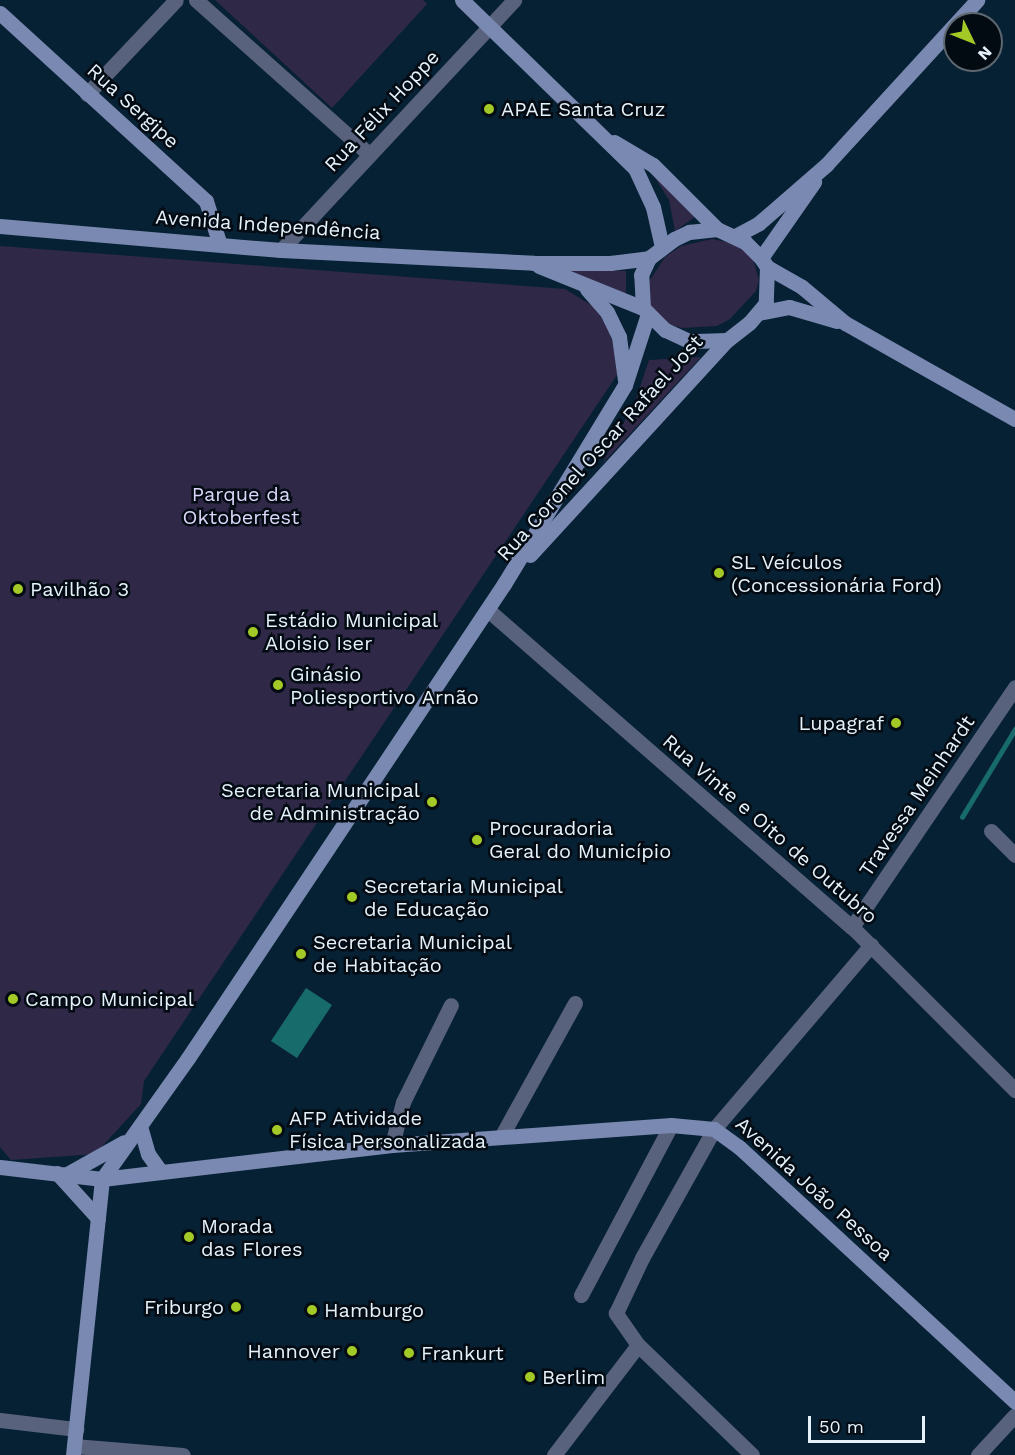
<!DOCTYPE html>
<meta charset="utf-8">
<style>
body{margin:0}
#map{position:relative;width:1015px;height:1455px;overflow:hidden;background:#072134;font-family:"Work Sans",sans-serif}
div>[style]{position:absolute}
.green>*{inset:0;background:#2f2847}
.water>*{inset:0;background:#186b6b}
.stream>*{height:4.5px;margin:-2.25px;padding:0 2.25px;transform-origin:2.25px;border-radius:2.25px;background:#186b6b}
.street>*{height:15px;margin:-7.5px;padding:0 7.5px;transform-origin:7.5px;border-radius:7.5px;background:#59627c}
.secondary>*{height:15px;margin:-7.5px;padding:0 7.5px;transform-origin:7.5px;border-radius:7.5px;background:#7a89b1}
.dots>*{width:16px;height:16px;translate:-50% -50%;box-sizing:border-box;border:3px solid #020a12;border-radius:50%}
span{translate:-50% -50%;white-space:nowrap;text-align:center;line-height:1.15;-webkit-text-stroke:5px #020a12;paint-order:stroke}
.street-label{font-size:20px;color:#e5f2fc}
.poi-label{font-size:20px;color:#e5f2fc}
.left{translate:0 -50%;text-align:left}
.right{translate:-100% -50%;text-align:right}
.park-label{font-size:20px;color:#dcd6fa}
.north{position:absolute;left:943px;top:12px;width:60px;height:60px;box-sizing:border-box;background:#020a12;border:2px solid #5d6770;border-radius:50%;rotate:133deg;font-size:16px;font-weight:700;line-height:24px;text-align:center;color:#e5f2fc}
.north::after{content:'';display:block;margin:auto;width:21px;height:27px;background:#a3c926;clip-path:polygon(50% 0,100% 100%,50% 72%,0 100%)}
.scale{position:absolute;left:808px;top:1416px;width:117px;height:27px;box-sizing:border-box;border:3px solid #e5f2fc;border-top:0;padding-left:8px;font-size:18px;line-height:21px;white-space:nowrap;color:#e5f2fc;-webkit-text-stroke:4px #020a12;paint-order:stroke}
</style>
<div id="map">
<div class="green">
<div style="clip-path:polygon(215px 0,423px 0,427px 4px,332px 108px)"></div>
<div style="clip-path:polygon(652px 173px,699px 214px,675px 231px,669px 200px)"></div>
<div style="clip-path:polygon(712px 239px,736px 244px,753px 259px,759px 280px,756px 291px,730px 319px,717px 326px,682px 328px,669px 324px,650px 308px,648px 283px,665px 257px,681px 246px)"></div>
<div style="clip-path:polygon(0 246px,565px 289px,596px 308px,610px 332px,619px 372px,144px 1081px,141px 1104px,95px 1154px,11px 1160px,0 1147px)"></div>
<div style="clip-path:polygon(557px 269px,626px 271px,626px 299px)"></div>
<div style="clip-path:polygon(701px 357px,602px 464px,636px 399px,649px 360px)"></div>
</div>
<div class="water">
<div style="clip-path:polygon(306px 988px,332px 1005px,297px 1058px,271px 1041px)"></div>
</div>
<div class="stream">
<div style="left:962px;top:817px;width:103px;rotate:-58.9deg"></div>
</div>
<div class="street">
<div style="left:196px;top:0;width:232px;rotate:41.7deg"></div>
<div style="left:87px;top:94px;width:129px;rotate:-46.6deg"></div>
<div style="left:281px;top:250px;width:342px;rotate:-47deg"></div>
<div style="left:488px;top:610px;width:483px;rotate:41.1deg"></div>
<div style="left:852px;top:927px;width:231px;rotate:45deg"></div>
<div style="left:991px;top:831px;width:34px;rotate:45deg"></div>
<div style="left:852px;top:927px;width:290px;rotate:-55.8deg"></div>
<div style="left:501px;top:1137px;width:153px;rotate:-61.1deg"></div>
<div style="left:392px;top:1145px;width:44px;rotate:-75.7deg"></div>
<div style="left:403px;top:1102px;width:108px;rotate:-63.7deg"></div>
<div style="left:581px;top:1295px;width:192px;rotate:-62.1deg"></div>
<div style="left:0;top:1420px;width:77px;rotate:6.8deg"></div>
<div style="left:74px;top:1446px;width:109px;rotate:4.7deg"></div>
<div style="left:554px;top:1455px;width:138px;rotate:-52.6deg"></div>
<div style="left:752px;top:1455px;width:158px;rotate:-136deg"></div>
<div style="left:638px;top:1345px;width:39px;rotate:-125deg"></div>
<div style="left:616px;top:1313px;width:61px;rotate:-64.7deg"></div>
<div style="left:642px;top:1258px;width:148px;rotate:-60.8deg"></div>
<div style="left:714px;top:1129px;width:242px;rotate:-49.5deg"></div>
<div style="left:978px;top:1455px;width:54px;rotate:-47.2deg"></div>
</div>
<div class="secondary">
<div style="left:462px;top:0;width:241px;rotate:44.2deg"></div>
<div style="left:635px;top:168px;width:43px;rotate:65.2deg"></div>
<div style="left:653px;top:207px;width:41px;rotate:77.3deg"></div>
<div style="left:0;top:13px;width:279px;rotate:42.4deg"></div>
<div style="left:206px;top:201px;width:43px;rotate:72.4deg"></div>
<div style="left:614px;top:142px;width:45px;rotate:30.5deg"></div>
<div style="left:653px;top:165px;width:91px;rotate:45deg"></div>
<div style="left:0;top:226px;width:282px;rotate:4.9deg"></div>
<div style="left:281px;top:250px;width:253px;rotate:2.9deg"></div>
<div style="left:534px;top:263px;width:76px"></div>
<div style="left:610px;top:263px;width:39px;rotate:-7deg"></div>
<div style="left:717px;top:229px;width:31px;rotate:25deg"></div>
<div style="left:745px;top:242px;width:23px;rotate:45deg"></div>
<div style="left:761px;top:258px;width:11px;rotate:56deg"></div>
<div style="left:767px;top:267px;width:36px;rotate:92deg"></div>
<div style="left:766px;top:303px;width:26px;rotate:130deg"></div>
<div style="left:749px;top:323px;width:28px;rotate:142deg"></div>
<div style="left:727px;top:340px;width:38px;rotate:178deg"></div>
<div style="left:689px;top:341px;width:26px;rotate:-155deg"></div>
<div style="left:665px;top:330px;width:31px;rotate:-135deg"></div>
<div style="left:643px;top:308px;width:33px;rotate:-93deg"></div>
<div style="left:641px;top:275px;width:19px;rotate:-65deg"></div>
<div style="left:649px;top:258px;width:31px;rotate:-37deg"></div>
<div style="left:674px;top:239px;width:17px;rotate:-25deg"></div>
<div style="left:689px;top:232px;width:28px;rotate:-6deg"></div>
<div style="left:735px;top:236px;width:27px;rotate:-28deg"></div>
<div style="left:759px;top:223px;width:89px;rotate:-40.9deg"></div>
<div style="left:826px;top:165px;width:224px;rotate:-47.5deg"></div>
<div style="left:761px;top:258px;width:93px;rotate:-55.1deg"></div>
<div style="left:539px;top:266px;width:112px;rotate:22deg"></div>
<div style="left:767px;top:267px;width:40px;rotate:29.7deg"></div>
<div style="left:802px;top:287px;width:56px;rotate:39.9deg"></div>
<div style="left:845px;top:323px;width:195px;rotate:29.5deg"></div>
<div style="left:587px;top:289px;width:30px;rotate:49deg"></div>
<div style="left:607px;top:312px;width:28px;rotate:64deg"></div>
<div style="left:619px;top:337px;width:43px;rotate:82.1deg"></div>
<div style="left:758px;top:313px;width:32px;rotate:-11deg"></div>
<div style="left:789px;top:307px;width:50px;rotate:16.3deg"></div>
<div style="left:530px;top:555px;width:292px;rotate:-47.5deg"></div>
<div style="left:140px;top:1126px;width:29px;rotate:74deg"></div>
<div style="left:148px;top:1154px;width:22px;rotate:54deg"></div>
<div style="left:0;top:1167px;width:103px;rotate:6.7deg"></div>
<div style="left:102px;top:1179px;width:292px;rotate:-6.7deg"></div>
<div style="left:392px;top:1145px;width:280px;rotate:-4.1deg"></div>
<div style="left:671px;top:1125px;width:43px;rotate:5.3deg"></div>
<div style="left:714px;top:1129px;width:31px;rotate:36deg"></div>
<div style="left:739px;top:1147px;width:376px;rotate:42.7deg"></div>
<div style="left:57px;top:1173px;width:61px;rotate:47.7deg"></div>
<div style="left:67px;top:1174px;width:65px;rotate:-29.3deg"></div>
<div style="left:73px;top:1455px;width:278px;rotate:-84deg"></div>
<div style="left:102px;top:1179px;width:148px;rotate:-54.6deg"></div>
<div style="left:188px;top:1058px;width:570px;rotate:-56.31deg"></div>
<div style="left:504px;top:584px;width:233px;rotate:-58.7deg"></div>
<div style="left:625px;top:385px;width:75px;rotate:-72.1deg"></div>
</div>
<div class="dots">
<div style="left:489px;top:109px;background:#a3c926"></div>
<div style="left:719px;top:573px;background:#a3c926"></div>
<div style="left:18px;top:589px;background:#a3c926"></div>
<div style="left:253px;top:632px;background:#a3c926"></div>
<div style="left:278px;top:685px;background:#a3c926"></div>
<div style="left:896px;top:723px;background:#a3c926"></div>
<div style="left:432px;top:802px;background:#a3c926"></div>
<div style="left:477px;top:840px;background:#a3c926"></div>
<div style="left:352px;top:897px;background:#a3c926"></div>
<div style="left:301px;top:954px;background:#a3c926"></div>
<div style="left:13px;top:999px;background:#a3c926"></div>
<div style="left:277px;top:1130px;background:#a3c926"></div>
<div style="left:189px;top:1237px;background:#a3c926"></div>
<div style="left:236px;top:1307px;background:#a3c926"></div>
<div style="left:312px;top:1310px;background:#a3c926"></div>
<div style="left:352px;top:1351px;background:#a3c926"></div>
<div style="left:409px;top:1353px;background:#a3c926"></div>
<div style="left:530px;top:1377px;background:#a3c926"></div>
</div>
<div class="street-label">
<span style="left:133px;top:106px;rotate:42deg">Rua Sergipe</span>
<span style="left:382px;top:111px;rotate:-47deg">Rua Félix Hoppe</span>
<span style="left:268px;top:225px;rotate:4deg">Avenida Independência</span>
<span style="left:600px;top:448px;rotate:-48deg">Rua Coronel Oscar Rafael Jost</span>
<span style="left:917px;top:796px;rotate:-56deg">Travessa Meinhardt</span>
<span style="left:770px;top:829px;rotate:41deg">Rua Vinte e Oito de Outubro</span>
<span style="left:814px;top:1189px;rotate:42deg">Avenida João Pessoa</span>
</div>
<div class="poi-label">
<span class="left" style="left:501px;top:109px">APAE Santa Cruz</span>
<span class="left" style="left:731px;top:574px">SL Veículos<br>(Concessionária Ford)</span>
<span class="left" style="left:30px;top:589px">Pavilhão 3</span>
<span class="left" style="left:265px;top:632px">Estádio Municipal<br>Aloisio Iser</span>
<span class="left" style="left:290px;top:686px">Ginásio<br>Poliesportivo Arnão</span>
<span class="right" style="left:884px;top:723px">Lupagraf</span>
<span class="right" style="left:420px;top:802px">Secretaria Municipal<br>de Administração</span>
<span class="left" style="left:489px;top:840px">Procuradoria<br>Geral do Município</span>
<span class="left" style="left:364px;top:898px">Secretaria Municipal<br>de Educação</span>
<span class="left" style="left:313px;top:954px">Secretaria Municipal<br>de Habitação</span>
<span class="left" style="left:25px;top:999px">Campo Municipal</span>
<span class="left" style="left:289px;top:1130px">AFP Atividade<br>Física Personalizada</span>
<span class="left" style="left:201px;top:1238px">Morada<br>das Flores</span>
<span class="right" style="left:224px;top:1307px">Friburgo</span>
<span class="left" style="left:324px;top:1310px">Hamburgo</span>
<span class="right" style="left:340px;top:1351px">Hannover</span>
<span class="left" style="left:421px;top:1353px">Frankurt</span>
<span class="left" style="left:542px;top:1377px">Berlim</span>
</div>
<div class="park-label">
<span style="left:241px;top:506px">Parque da<br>Oktoberfest</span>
</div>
<div class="north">N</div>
<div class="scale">50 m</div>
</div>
